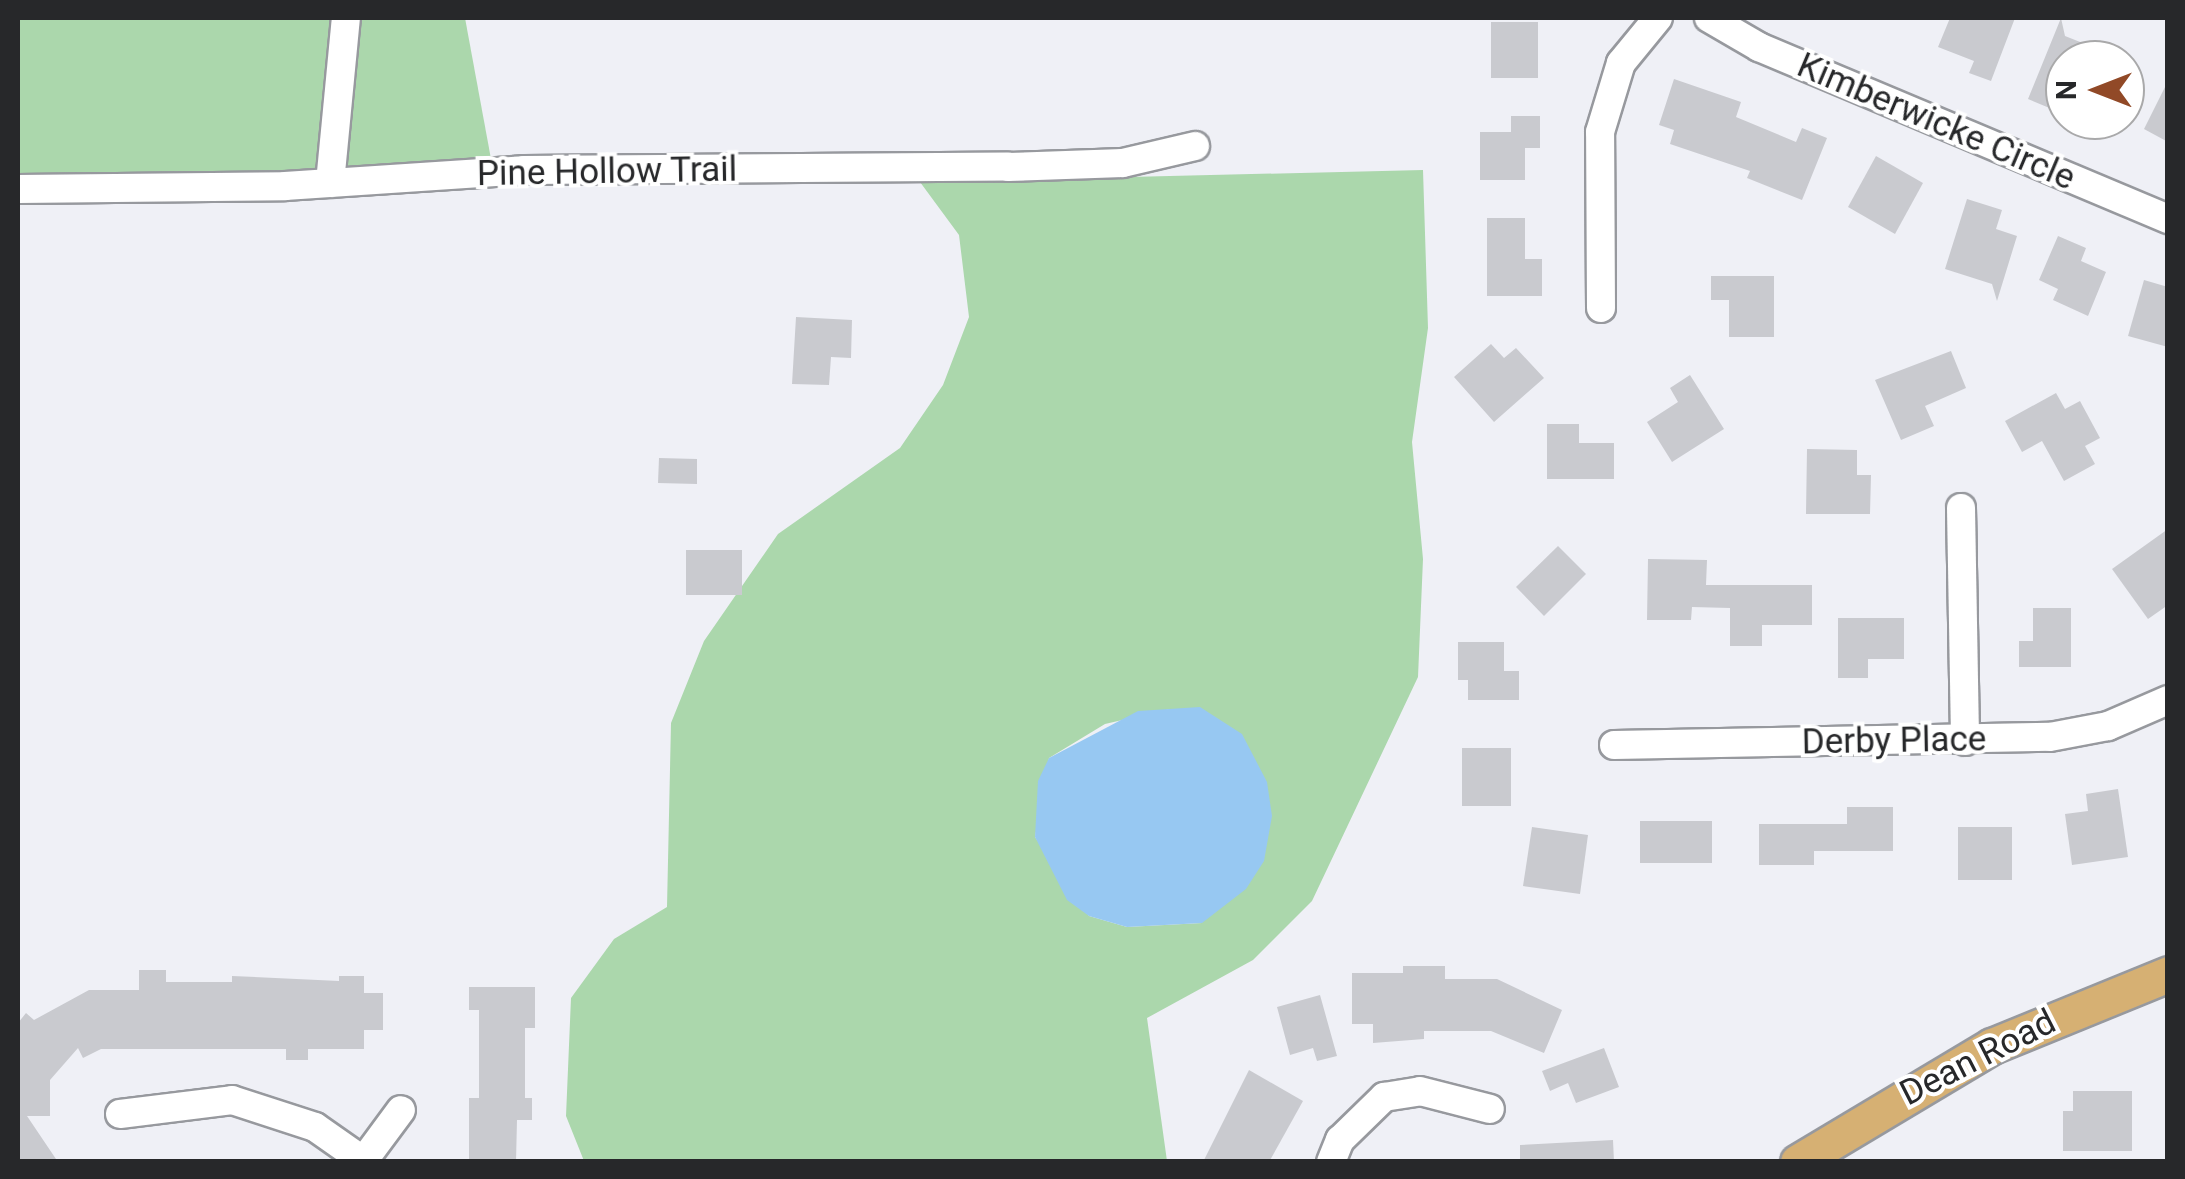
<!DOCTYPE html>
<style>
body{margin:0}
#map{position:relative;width:2185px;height:1179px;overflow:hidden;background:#eff0f6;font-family:Roboto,sans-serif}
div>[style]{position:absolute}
.green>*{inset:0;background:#abd7ac}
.water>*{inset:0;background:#97c8f2}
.building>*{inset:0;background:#c9cacf}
.roads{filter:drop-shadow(2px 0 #97999e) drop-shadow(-2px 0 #97999e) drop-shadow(0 2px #97999e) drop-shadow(0 -2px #97999e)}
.minor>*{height:28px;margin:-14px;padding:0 14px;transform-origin:14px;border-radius:14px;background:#fff}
.major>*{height:35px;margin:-17.5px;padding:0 17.5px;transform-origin:17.5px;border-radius:17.5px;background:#d6b073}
span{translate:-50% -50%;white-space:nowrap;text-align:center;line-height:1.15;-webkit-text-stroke:8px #fff;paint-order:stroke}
.street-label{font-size:35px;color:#27282a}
.frame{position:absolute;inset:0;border:20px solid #27282a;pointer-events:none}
.north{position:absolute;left:2045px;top:40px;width:100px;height:100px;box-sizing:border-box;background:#fff;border:2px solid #a9a9aa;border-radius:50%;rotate:270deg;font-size:28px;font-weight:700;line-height:40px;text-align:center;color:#27282a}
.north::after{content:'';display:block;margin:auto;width:35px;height:45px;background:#914927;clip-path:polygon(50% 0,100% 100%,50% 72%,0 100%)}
</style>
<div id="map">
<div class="green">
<div style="clip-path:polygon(18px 18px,331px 18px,317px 171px,18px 176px)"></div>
<div style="clip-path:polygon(360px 18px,465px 18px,491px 159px,346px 169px)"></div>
<div style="clip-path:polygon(evenodd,1423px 170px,1428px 328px,1412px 442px,1423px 559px,1418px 677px,1312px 901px,1253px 960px,1147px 1018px,1167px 1161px,584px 1161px,566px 1116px,571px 998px,614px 939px,667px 907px,671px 723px,704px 641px,778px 534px,900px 448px,943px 385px,969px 317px,959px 235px,920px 182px,1423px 170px,1170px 709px,1202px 923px,1127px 927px,1089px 916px,1035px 837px,1049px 758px,1105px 724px,1170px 709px)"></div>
</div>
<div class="water">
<div style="clip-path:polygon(1200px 707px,1242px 734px,1267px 782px,1272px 816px,1264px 861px,1246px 889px,1202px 923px,1127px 927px,1089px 916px,1067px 900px,1035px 837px,1038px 781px,1049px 758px,1138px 711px)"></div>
</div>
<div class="building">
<div style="clip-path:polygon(1950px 18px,2015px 18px,1991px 81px,1969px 73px,1974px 61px,1938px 47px)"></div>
<div style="clip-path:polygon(2061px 18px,2065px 36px,2123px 59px,2065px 60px,2059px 112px,2028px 99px)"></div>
<div style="clip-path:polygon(1491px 22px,1538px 22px,1538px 78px,1491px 78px)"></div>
<div style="clip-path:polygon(1674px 79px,1741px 102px,1736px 117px,1796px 142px,1802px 128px,1827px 138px,1802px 200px,1747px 178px,1750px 171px,1670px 144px,1674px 130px,1659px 125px)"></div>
<div style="clip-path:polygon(2168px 81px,2168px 142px,2144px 129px)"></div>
<div style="clip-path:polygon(1511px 116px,1540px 116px,1540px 148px,1525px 148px,1525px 180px,1480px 180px,1480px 132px,1511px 132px)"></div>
<div style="clip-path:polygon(1876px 156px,1923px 183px,1895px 234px,1848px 207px)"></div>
<div style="clip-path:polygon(1967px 199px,2002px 210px,1996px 229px,2017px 236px,1997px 301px,1992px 284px,1945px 269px)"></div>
<div style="clip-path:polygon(1487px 218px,1525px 218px,1525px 259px,1542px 259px,1542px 296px,1487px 296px)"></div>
<div style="clip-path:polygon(2058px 236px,2086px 248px,2081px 261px,2106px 272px,2088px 316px,2053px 300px,2058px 289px,2039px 280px)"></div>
<div style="clip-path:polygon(1711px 276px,1774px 276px,1774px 337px,1729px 337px,1729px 300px,1711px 300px)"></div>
<div style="clip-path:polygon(2144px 280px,2168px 287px,2168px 347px,2128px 336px)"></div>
<div style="clip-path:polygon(796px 317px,852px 320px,851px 358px,831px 357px,829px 385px,792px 384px)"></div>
<div style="clip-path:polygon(1491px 344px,1504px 358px,1516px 348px,1544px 378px,1494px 422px,1454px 377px)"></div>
<div style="clip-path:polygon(1951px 351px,1966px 388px,1925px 406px,1934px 426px,1901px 440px,1875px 380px)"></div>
<div style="clip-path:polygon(1690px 375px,1724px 429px,1672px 462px,1647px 422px,1678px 402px,1670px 388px)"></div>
<div style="clip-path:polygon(2056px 393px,2065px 409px,2080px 401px,2100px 438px,2085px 446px,2095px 464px,2064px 481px,2042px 441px,2022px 452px,2005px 421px)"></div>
<div style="clip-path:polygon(1547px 424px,1579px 424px,1579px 443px,1614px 443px,1614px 479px,1547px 479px)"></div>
<div style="clip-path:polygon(1807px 449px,1857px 450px,1857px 475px,1871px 475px,1870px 514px,1806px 514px)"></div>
<div style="clip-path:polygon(659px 458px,697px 459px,697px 484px,658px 483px)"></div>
<div style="clip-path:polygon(2168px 529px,2168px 605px,2148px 619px,2112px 569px)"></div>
<div style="clip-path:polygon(1558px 546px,1586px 574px,1544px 616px,1516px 587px)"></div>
<div style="clip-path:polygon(686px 550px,742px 550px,742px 595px,686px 595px)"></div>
<div style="clip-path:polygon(1648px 559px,1707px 560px,1706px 585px,1812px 585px,1812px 625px,1762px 625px,1762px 646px,1730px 646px,1730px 608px,1692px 607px,1691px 620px,1647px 620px)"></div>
<div style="clip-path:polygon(2033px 608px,2071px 608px,2071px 667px,2019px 667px,2019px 641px,2033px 641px)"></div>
<div style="clip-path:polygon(1838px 618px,1904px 618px,1904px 659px,1868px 659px,1868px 678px,1838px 678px)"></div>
<div style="clip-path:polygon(1458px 642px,1504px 642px,1504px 671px,1519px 671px,1519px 700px,1468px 700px,1468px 680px,1458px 680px)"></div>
<div style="clip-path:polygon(1462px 748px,1511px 748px,1511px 806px,1462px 806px)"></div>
<div style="clip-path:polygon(2118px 789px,2128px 857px,2072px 865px,2065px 814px,2088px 811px,2086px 794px)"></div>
<div style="clip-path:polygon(1847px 807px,1893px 807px,1893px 851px,1814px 851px,1814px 865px,1759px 865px,1759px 824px,1847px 824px)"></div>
<div style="clip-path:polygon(1640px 821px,1712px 821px,1712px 863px,1640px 863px)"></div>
<div style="clip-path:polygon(1532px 827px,1588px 835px,1580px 894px,1523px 886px)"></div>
<div style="clip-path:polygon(1958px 827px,2012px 827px,2012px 880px,1958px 880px)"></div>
<div style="clip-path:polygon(1403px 966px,1445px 966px,1445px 979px,1497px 979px,1562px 1010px,1544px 1053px,1491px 1031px,1424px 1031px,1424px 1039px,1373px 1043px,1373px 1024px,1352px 1024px,1352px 973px,1403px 973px)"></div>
<div style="clip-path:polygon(139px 970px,166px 970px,166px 982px,232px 982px,232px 976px,339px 981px,339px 976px,364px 976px,364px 993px,383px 993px,383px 1030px,364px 1030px,364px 1049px,308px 1049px,308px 1060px,286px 1060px,286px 1049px,101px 1049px,83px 1058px,78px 1048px,50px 1080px,50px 1116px,27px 1116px,58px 1162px,18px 1162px,18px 1023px,26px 1013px,34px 1020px,89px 990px,139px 990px)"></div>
<div style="clip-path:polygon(469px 987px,535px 987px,535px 1028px,525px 1028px,525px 1098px,532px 1098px,532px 1120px,517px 1120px,516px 1162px,469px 1162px,469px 1098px,479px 1098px,479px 1010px,469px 1010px)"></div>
<div style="clip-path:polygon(1320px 995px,1337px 1056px,1317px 1061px,1313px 1048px,1290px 1055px,1277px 1007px)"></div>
<div style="clip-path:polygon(1604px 1048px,1619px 1087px,1576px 1103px,1568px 1083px,1550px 1091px,1542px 1071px)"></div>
<div style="clip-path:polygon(1249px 1070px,1303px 1101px,1269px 1162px,1203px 1162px)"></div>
<div style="clip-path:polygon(2073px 1091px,2132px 1091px,2132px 1151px,2063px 1151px,2063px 1111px,2073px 1111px)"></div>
<div style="clip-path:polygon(1613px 1140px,1614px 1162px,1520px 1162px,1520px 1145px)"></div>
</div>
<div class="roads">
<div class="minor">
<div style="left:1709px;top:18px;width:58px;rotate:30.1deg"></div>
<div style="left:1759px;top:47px;width:444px;rotate:22.8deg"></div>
<div style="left:330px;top:183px;width:166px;rotate:-84.5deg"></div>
<div style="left:18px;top:189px;width:267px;rotate:-0.6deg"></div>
<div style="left:285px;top:186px;width:240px;rotate:-3.8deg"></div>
<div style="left:524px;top:170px;width:484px;rotate:-0.4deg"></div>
<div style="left:1008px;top:167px;width:115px;rotate:-2deg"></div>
<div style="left:1123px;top:163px;width:74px;rotate:-13.3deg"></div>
<div style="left:1601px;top:308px;width:176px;rotate:-90.3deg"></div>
<div style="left:1600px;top:132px;width:72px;rotate:-73.1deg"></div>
<div style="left:1621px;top:63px;width:58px;rotate:-50.6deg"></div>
<div style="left:1961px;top:508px;width:233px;rotate:89deg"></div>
<div style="left:1614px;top:745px;width:436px;rotate:-1.1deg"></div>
<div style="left:2050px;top:737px;width:59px;rotate:-10.7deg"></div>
<div style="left:2108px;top:726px;width:65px;rotate:-23.4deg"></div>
<div style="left:120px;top:1114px;width:113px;rotate:-7.1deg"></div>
<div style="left:232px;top:1100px;width:87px;rotate:18deg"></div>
<div style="left:315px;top:1127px;width:61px;rotate:35deg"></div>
<div style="left:364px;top:1160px;width:62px;rotate:-53.5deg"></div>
<div style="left:1331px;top:1162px;width:24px;rotate:-68deg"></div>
<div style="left:1340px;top:1140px;width:62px;rotate:-44.3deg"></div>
<div style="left:1384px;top:1097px;width:36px;rotate:-9deg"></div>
<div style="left:1420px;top:1091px;width:72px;rotate:14.4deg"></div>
</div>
<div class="major">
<div style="left:1798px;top:1162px;width:226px;rotate:-30.9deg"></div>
<div style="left:1992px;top:1046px;width:190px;rotate:-22.2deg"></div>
</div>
</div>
<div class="street-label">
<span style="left:1936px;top:122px;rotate:23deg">Kimberwicke Circle</span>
<span style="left:607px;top:172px;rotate:-1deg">Pine Hollow Trail</span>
<span style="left:1894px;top:741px;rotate:-1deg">Derby Place</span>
<span style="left:1978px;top:1058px;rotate:-27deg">Dean Road</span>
</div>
<div class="frame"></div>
<div class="north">N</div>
</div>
